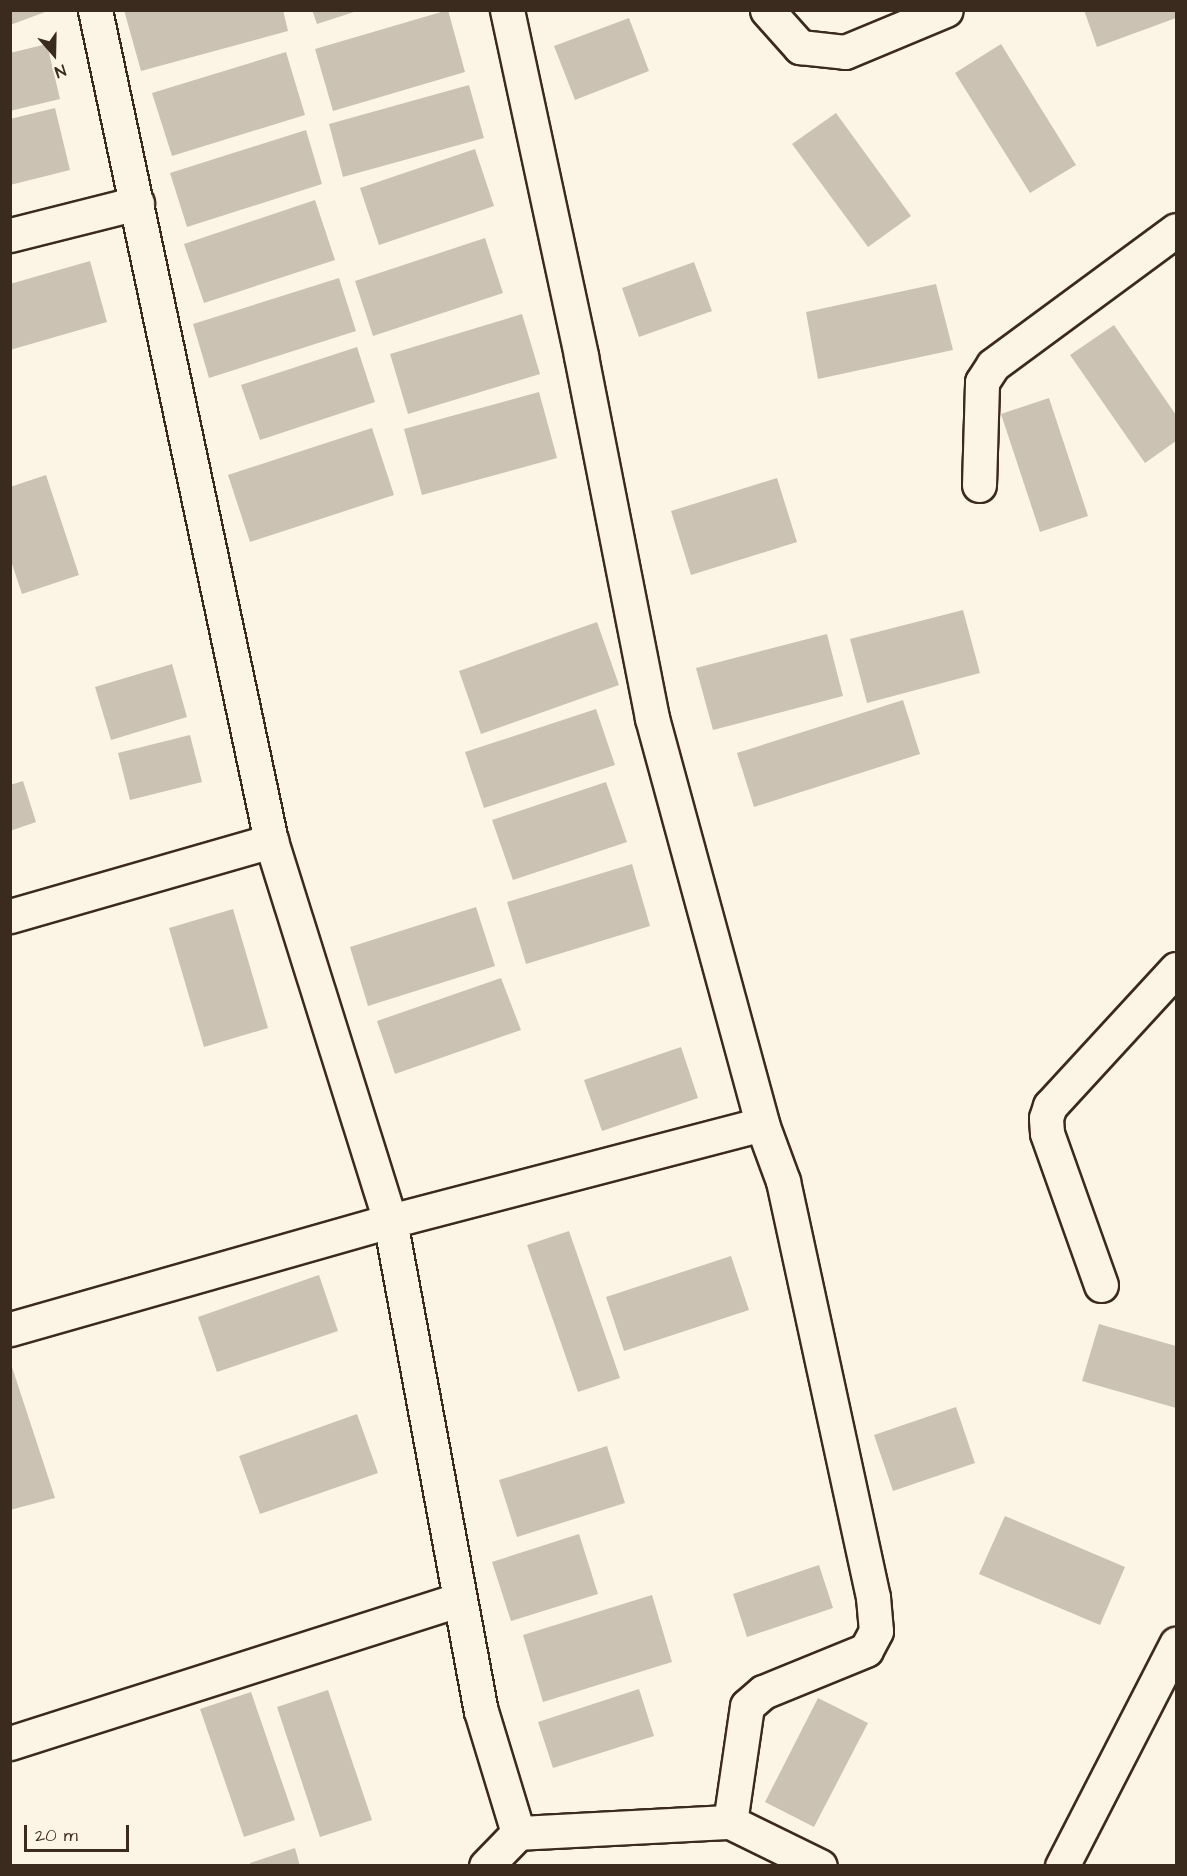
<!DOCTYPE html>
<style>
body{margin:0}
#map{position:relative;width:1187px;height:1876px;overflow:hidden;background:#fcf5e5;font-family:"Architects Daughter",sans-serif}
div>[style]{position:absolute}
.building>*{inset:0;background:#ccc2b3}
.roads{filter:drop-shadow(2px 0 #3b2a1e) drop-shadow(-2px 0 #3b2a1e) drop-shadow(0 2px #3b2a1e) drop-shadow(0 -2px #3b2a1e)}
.minor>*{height:33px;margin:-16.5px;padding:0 16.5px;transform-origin:16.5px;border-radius:16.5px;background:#fcf5e5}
span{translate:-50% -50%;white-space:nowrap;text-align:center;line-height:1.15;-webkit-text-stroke:4.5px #fcf5e5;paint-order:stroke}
.frame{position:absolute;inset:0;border:12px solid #3b2a1e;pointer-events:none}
.north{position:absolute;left:24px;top:24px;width:60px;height:60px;-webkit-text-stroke:4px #fcf5e5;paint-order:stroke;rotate:160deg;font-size:16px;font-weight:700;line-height:24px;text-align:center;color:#3b2a1e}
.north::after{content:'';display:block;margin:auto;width:21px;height:27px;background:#3b2a1e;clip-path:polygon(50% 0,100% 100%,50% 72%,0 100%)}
.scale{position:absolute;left:24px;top:1825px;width:105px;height:27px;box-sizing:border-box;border:3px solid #3b2a1e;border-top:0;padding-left:8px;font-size:18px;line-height:21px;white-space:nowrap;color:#3b2a1e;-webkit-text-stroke:4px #fcf5e5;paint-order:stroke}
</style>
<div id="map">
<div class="building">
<div style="clip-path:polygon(10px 10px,48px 10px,48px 11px,10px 25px)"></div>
<div style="clip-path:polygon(124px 10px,283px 10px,288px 31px,141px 71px)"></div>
<div style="clip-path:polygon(312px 10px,357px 10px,357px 11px,317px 24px)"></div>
<div style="clip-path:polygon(448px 10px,465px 72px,333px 111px,315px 49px)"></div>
<div style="clip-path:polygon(1084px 10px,1176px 10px,1176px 18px,1097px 47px)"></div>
<div style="clip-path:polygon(629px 18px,649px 71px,575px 100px,554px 46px)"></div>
<div style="clip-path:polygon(47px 44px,60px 99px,10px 111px,10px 53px)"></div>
<div style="clip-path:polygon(1001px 44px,1076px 165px,1030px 193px,955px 73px)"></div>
<div style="clip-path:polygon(286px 52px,305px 115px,172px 156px,152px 93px)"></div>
<div style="clip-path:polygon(469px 85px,484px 138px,343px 177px,329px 124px)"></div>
<div style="clip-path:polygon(55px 108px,70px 170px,10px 185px,10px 119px)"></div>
<div style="clip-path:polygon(836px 113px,911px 216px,868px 247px,792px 144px)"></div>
<div style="clip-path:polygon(306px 130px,322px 184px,187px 227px,170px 173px)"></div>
<div style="clip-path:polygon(475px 149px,494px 206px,379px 245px,360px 188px)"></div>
<div style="clip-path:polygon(315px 200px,335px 260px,204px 303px,184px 244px)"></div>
<div style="clip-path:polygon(485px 238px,503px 293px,373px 336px,355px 281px)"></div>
<div style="clip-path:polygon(90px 261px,107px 322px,10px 350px,10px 284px)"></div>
<div style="clip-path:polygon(694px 262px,712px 311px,639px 337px,622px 288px)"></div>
<div style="clip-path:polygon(339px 278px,356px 331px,209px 378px,193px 324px)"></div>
<div style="clip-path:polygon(936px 284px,953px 350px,818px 379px,806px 312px)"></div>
<div style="clip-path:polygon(522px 314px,540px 374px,408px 414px,390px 354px)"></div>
<div style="clip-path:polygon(1114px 325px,1176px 415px,1176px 441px,1145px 463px,1070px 355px)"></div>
<div style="clip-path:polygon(357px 347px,375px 402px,260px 440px,241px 385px)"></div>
<div style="clip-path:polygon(539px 392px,557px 458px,422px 495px,404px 429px)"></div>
<div style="clip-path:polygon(1049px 398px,1088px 516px,1040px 532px,1001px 414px)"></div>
<div style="clip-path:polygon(372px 428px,394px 495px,250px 542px,228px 475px)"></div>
<div style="clip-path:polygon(46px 475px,79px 575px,22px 594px,10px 558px,10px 487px)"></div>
<div style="clip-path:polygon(777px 478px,797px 542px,691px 575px,671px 511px)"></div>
<div style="clip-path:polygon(963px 610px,980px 673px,867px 703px,850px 639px)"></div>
<div style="clip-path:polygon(597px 622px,619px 685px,481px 734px,459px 671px)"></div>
<div style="clip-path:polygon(827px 634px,843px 696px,713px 730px,696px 668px)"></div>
<div style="clip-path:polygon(172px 664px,187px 717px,111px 740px,95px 687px)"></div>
<div style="clip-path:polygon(903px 700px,920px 754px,754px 807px,737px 753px)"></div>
<div style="clip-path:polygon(596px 709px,615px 765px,484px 808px,465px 752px)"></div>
<div style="clip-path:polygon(190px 735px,202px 782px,130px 800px,118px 753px)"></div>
<div style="clip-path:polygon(23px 781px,36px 822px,10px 831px,10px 785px)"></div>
<div style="clip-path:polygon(606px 782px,627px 842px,513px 880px,492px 820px)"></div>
<div style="clip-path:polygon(632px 864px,650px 926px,526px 964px,507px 902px)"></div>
<div style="clip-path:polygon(476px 907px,495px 966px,368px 1006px,350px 947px)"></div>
<div style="clip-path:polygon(233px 909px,268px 1028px,204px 1047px,169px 928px)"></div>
<div style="clip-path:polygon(501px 978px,521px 1030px,395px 1074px,377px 1021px)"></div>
<div style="clip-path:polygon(681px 1047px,698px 1098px,602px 1131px,584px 1080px)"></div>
<div style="clip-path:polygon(569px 1231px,620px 1378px,578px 1392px,527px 1245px)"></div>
<div style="clip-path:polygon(731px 1256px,749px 1310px,624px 1351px,606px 1297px)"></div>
<div style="clip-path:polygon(319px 1275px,338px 1331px,217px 1372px,198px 1317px)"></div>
<div style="clip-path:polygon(1099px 1324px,1176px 1346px,1176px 1408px,1082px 1381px)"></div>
<div style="clip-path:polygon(10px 1361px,55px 1498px,10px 1510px)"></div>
<div style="clip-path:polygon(956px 1407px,975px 1463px,893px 1491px,874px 1435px)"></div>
<div style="clip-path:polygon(357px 1414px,378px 1473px,260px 1514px,239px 1456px)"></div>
<div style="clip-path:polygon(607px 1446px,625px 1503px,517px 1537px,499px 1480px)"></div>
<div style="clip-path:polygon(1005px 1516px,1125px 1567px,1100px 1625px,979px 1574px)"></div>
<div style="clip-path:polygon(579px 1534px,598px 1594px,511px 1621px,492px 1562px)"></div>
<div style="clip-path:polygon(819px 1565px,833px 1608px,747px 1637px,733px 1594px)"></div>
<div style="clip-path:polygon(652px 1595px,672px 1662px,543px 1702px,523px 1635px)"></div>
<div style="clip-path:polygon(639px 1689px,654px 1736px,553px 1768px,538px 1722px)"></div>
<div style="clip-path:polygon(328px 1690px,372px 1820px,320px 1837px,277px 1707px)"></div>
<div style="clip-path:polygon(251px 1692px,295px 1820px,244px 1837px,200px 1709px)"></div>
<div style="clip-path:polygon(818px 1698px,868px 1723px,814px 1827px,765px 1802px)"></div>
<div style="clip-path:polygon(295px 1848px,300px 1866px,250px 1866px,250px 1863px)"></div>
</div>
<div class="roads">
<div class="minor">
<div style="left:95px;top:10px;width:849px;rotate:78.04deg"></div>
<div style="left:271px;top:841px;width:398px;rotate:72.6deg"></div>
<div style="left:390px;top:1221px;width:498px;rotate:79.5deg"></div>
<div style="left:481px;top:1711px;width:127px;rotate:73.1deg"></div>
<div style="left:507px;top:10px;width:354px;rotate:77.9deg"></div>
<div style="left:581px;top:356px;width:369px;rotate:78.9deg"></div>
<div style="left:652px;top:718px;width:421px;rotate:74.8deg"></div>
<div style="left:762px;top:1124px;width:61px;rotate:69.8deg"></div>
<div style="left:783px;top:1181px;width:426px;rotate:77.8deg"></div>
<div style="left:873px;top:1597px;width:34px;rotate:85deg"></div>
<div style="left:876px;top:1631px;width:21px;rotate:118deg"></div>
<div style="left:866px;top:1650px;width:111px;rotate:157.8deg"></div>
<div style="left:763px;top:1692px;width:21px;rotate:139deg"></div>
<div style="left:747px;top:1706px;width:117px;rotate:98.3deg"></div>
<div style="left:730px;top:1822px;width:100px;rotate:26.1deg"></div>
<div style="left:767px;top:10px;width:50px;rotate:48.3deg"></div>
<div style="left:800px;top:47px;width:45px;rotate:6.3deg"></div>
<div style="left:845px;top:52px;width:109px;rotate:-22.6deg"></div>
<div style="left:10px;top:235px;width:131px;rotate:-14.1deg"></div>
<div style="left:979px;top:485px;width:103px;rotate:-88.3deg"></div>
<div style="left:982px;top:382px;width:20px;rotate:-57deg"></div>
<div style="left:993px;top:365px;width:227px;rotate:-36.4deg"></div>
<div style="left:10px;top:916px;width:272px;rotate:-16deg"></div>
<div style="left:1101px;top:1285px;width:161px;rotate:-109.6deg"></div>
<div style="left:1047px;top:1133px;width:15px;rotate:-94deg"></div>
<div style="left:1046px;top:1118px;width:13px;rotate:-72deg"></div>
<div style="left:1050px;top:1106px;width:186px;rotate:-47.4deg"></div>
<div style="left:10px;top:1329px;width:395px;rotate:-15.9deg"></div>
<div style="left:390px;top:1221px;width:384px;rotate:-14.6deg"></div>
<div style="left:10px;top:1743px;width:470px;rotate:-17.7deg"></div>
<div style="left:486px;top:1866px;width:46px;rotate:-45.9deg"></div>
<div style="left:518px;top:1833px;width:212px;rotate:-3deg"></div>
<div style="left:1062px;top:1866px;width:250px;rotate:-62.8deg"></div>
</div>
</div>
<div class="frame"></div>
<div class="north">N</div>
<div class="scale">20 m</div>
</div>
